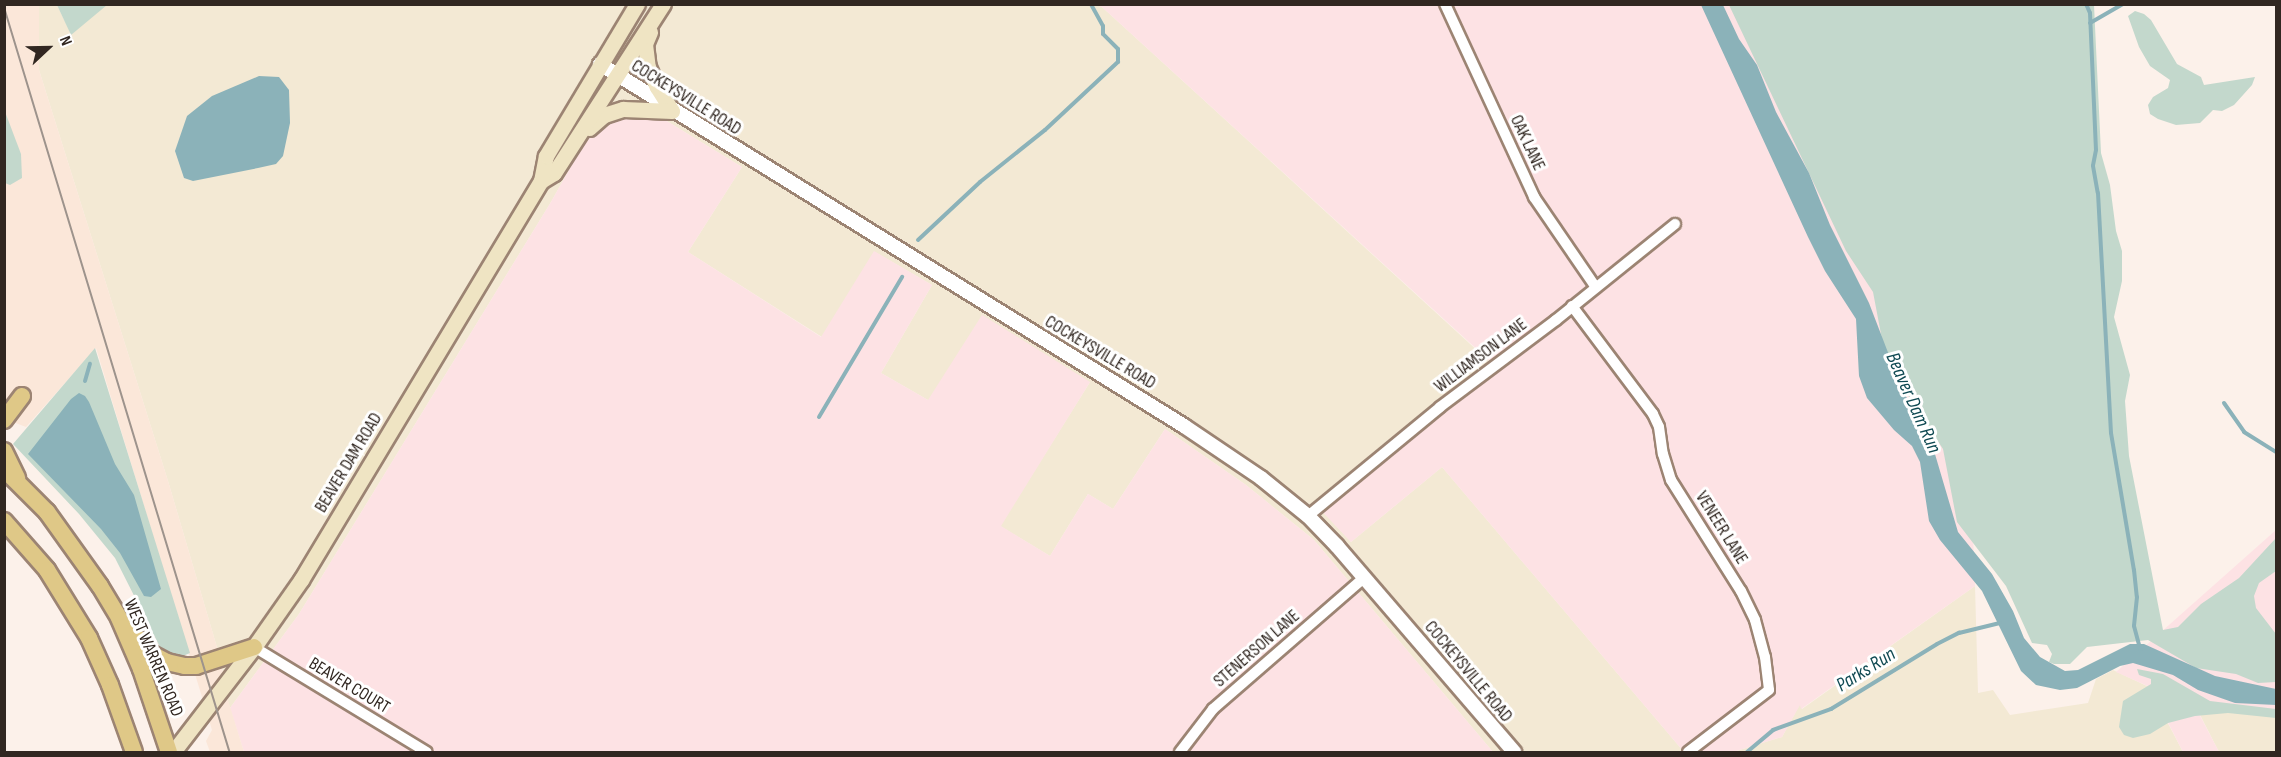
<!DOCTYPE html>
<style>
body{margin:0}
#map{position:relative;width:2281px;height:757px;overflow:hidden;background:#fcf1ea;font-family:"Sofia Sans Condensed",sans-serif}
div>[style]{position:absolute}
.commercial>*{inset:0;background:#f3e9d4}
.industrial>*{inset:0;background:#fde2e4}
.built>*{inset:0;background:#fbe7d9}
.green>*{inset:0;background:#c3d8cc}
.water>*{inset:0;background:#8bb2b9}
.stream>*{height:4px;margin:-2px;padding:0 2px;transform-origin:2px;border-radius:2px;background:#8bb2b9}
.roads{filter:drop-shadow(2px 0 #9c8473) drop-shadow(-2px 0 #9c8473) drop-shadow(0 2px #9c8473) drop-shadow(0 -2px #9c8473)}
.minor>*{height:10px;margin:-5px;padding:0 5px;transform-origin:5px;border-radius:5px;background:#fff}
.tertiary>*{height:14px;margin:-7px;padding:0 7px;transform-origin:7px;border-radius:7px;background:#fff}
.secondary>*{height:15px;margin:-7.5px;padding:0 7.5px;transform-origin:7.5px;border-radius:7.5px;background:#efe4c3}
.primary>*{height:16px;margin:-8px;padding:0 8px;transform-origin:8px;border-radius:8px;background:#dfc887}
.tram>*{height:1.5px;margin:-0.75px;padding:0 0.75px;transform-origin:0.75px;border-radius:0.75px;background:#9d938c}
span{translate:-50% -50%;white-space:nowrap;text-align:center;line-height:1.15;-webkit-text-stroke:6px #fff;paint-order:stroke}
.street-label{font-size:18px;color:#312721}
.water-label{font-size:20px;color:#104a53;font-style:italic}
.frame{position:absolute;inset:0;border:6px solid #312721;pointer-events:none}
.north{position:absolute;left:18px;top:18px;width:60px;height:60px;-webkit-text-stroke:4px #fff;paint-order:stroke;rotate:68deg;font-size:16px;font-weight:700;line-height:24px;text-align:center;color:#312721}
.north::after{content:'';display:block;margin:auto;width:21px;height:27px;background:#312721;clip-path:polygon(50% 0,100% 100%,50% 72%,0 100%)}
</style>
<div id="map">
<div class="commercial">
<div style="clip-path:polygon(107px 4px,1095px 4px,1102px 7px,1492px 364px,1315px 503px,1351px 542px,1442px 467px,1684px 752px,1493px 752px,1314px 540px,1246px 485px,1165px 429px,1113px 509px,1088px 494px,1050px 556px,1000px 526px,1090px 382px,928px 400px,881px 373px,932px 285px,875px 252px,822px 337px,688px 252px,742px 167px,665px 120px,648px 114px,585px 141px,551px 202px,299px 614px,230px 708px,222px 683px,225px 680px,216px 644px,168px 481px,39px 70px,39px 5px,57px 5px,71px 34px)"></div>
<div style="clip-path:polygon(1975px 586px,1978px 693px,1993px 690px,2010px 715px,2088px 703px,2096px 679px,2113px 670px,2149px 687px,2183px 752px,1733px 752px,1782px 737px,1800px 704px,1802px 709px)"></div>
<div style="clip-path:polygon(2196px 707px,2275px 707px,2276px 752px,2219px 752px)"></div>
</div>
<div class="industrial">
<div style="clip-path:polygon(1095px 5px,1953px 5px,1975px 586px,1801px 709px,1800px 705px,1782px 737px,1733px 752px,1684px 752px,1442px 467px,1351px 542px,1314px 503px,1492px 363px,1102px 7px)"></div>
<div style="clip-path:polygon(623px 114px,649px 114px,665px 120px,742px 167px,688px 252px,821px 337px,874px 251px,932px 285px,881px 373px,928px 400px,982px 315px,1090px 382px,1001px 526px,1050px 556px,1088px 494px,1113px 509px,1165px 429px,1246px 485px,1314px 540px,1493px 752px,244px 752px,230px 708px,299px 614px,551px 202px,585px 141px,602px 124px)"></div>
<div style="clip-path:polygon(2276px 530px,2276px 709px,2196px 708px,2219px 752px,2183px 752px,2150px 687px,2116px 672px)"></div>
</div>
<div class="built">
<div style="clip-path:polygon(4px 5px,39px 5px,39px 70px,168px 481px,216px 644px,225px 680px,223px 684px,244px 752px,210px 752px,206px 741px,212px 730px,96px 348px,26px 427px,5px 419px)"></div>
</div>
<div class="green">
<div style="clip-path:polygon(57px 5px,107px 5px,71px 35px)"></div>
<div style="clip-path:polygon(1729px 5px,2094px 5px,2101px 153px,2110px 185px,2116px 231px,2122px 251px,2122px 281px,2114px 317px,2130px 375px,2125px 401px,2129px 456px,2163px 630px,2178px 627px,2201px 604px,2239px 578px,2276px 538px,2276px 571px,2259px 583px,2254px 596px,2256px 608px,2276px 634px,2276px 682px,2258px 683px,2236px 674px,2196px 668px,2148px 640px,2087px 647px,2070px 664px,2054px 664px,2049px 662px,2052px 654px,2047px 645px,2032px 643px,2006px 586px,1957px 522px,1943px 449px,1902px 386px,1888px 371px,1873px 292px,1846px 251px)"></div>
<div style="clip-path:polygon(2135px 11px,2144px 14px,2151px 20px,2177px 64px,2201px 77px,2204px 85px,2255px 77px,2252px 85px,2234px 105px,2222px 111px,2213px 110px,2200px 123px,2176px 125px,2158px 119px,2150px 114px,2148px 105px,2153px 97px,2168px 88px,2170px 80px,2150px 66px,2139px 47px,2128px 16px)"></div>
<div style="clip-path:polygon(4px 109px,21px 154px,22px 178px,10px 185px,5px 183px)"></div>
<div style="clip-path:polygon(95px 348px,190px 653px,178px 658px,160px 647px,115px 558px,79px 514px,13px 444px)"></div>
<div style="clip-path:polygon(2137px 669px,2163px 674px,2210px 701px,2276px 709px,2276px 718px,2228px 713px,2195px 716px,2168px 723px,2150px 734px,2133px 738px,2124px 735px,2119px 727px,2123px 701px,2151px 684px,2151px 679px,2139px 675px)"></div>
</div>
<div class="water">
<div style="clip-path:polygon(1701px 5px,1723px 5px,1739px 39px,1757px 65px,1776px 112px,1809px 173px,1830px 225px,1869px 303px,1902px 389px,1932px 444px,1958px 532px,1992px 574px,2013px 611px,2024px 638px,2040px 657px,2065px 671px,2078px 670px,2130px 644px,2144px 644px,2215px 676px,2276px 689px,2276px 705px,2235px 703px,2198px 690px,2173px 675px,2133px 663px,2120px 666px,2077px 688px,2060px 690px,2036px 685px,2021px 671px,1982px 591px,1940px 540px,1929px 521px,1920px 462px,1912px 446px,1894px 430px,1867px 398px,1859px 376px,1856px 319px,1825px 271px,1808px 237px)"></div>
<div style="clip-path:polygon(259px 76px,279px 77px,289px 90px,290px 123px,283px 156px,276px 164px,258px 168px,193px 181px,184px 178px,175px 151px,187px 116px,212px 96px)"></div>
<div style="clip-path:polygon(79px 393px,85px 396px,89px 402px,115px 464px,134px 495px,161px 589px,151px 597px,144px 596px,120px 553px,101px 529px,28px 454px,71px 399px)"></div>
</div>
<div class="stream">
<div style="left:2086px;top:4px;width:10px;rotate:66deg"></div>
<div style="left:2090px;top:13px;width:137px;rotate:87.5deg"></div>
<div style="left:2096px;top:150px;width:16px;rotate:101deg"></div>
<div style="left:2093px;top:166px;width:27px;rotate:80deg"></div>
<div style="left:2098px;top:193px;width:240px;rotate:86.9deg"></div>
<div style="left:2111px;top:433px;width:139px;rotate:80.5deg"></div>
<div style="left:2134px;top:570px;width:27px;rotate:84deg"></div>
<div style="left:2137px;top:597px;width:29px;rotate:96deg"></div>
<div style="left:2134px;top:626px;width:24px;rotate:75deg"></div>
<div style="left:2090px;top:23px;width:38px;rotate:-30deg"></div>
<div style="left:918px;top:240px;width:85px;rotate:-43.1deg"></div>
<div style="left:980px;top:182px;width:83px;rotate:-38.7deg"></div>
<div style="left:1045px;top:130px;width:100px;rotate:-43deg"></div>
<div style="left:1118px;top:62px;width:13px;rotate:-90deg"></div>
<div style="left:1118px;top:49px;width:21px;rotate:-135deg"></div>
<div style="left:1103px;top:34px;width:8px;rotate:-90deg"></div>
<div style="left:1103px;top:26px;width:25px;rotate:-119deg"></div>
<div style="left:85px;top:381px;width:18px;rotate:-74deg"></div>
<div style="left:2224px;top:403px;width:35px;rotate:55deg"></div>
<div style="left:2244px;top:432px;width:38px;rotate:32deg"></div>
<div style="left:819px;top:417px;width:163px;rotate:-59.3deg"></div>
<div style="left:1747px;top:752px;width:34px;rotate:-40deg"></div>
<div style="left:1773px;top:730px;width:62px;rotate:-19.9deg"></div>
<div style="left:1831px;top:709px;width:124px;rotate:-31.5deg"></div>
<div style="left:1937px;top:644px;width:25px;rotate:-27deg"></div>
<div style="left:1959px;top:633px;width:42px;rotate:-13.7deg"></div>
</div>
<div class="roads">
<div class="minor">
<div style="left:1445px;top:4px;width:213px;rotate:65.2deg"></div>
<div style="left:1534px;top:197px;width:108px;rotate:55.6deg"></div>
<div style="left:1572px;top:306px;width:135px;rotate:53.1deg"></div>
<div style="left:1653px;top:414px;width:14px;rotate:65deg"></div>
<div style="left:1659px;top:427px;width:27px;rotate:82deg"></div>
<div style="left:1663px;top:454px;width:27px;rotate:73deg"></div>
<div style="left:1671px;top:480px;width:131px;rotate:57.8deg"></div>
<div style="left:1741px;top:591px;width:32px;rotate:64deg"></div>
<div style="left:1755px;top:620px;width:38px;rotate:75deg"></div>
<div style="left:1765px;top:657px;width:33px;rotate:83deg"></div>
<div style="left:1769px;top:690px;width:102px;rotate:142.6deg"></div>
<div style="left:1308px;top:516px;width:171px;rotate:-39.5deg"></div>
<div style="left:1440px;top:407px;width:145px;rotate:-36.9deg"></div>
<div style="left:1556px;top:320px;width:153px;rotate:-38.9deg"></div>
<div style="left:254px;top:647px;width:202px;rotate:31.3deg"></div>
<div style="left:1180px;top:752px;width:54px;rotate:-52.5deg"></div>
<div style="left:1213px;top:709px;width:201px;rotate:-41deg"></div>
</div>
<div class="tertiary">
<div style="left:600px;top:64px;width:687px;rotate:31.79deg"></div>
<div style="left:1184px;top:426px;width:93px;rotate:34deg"></div>
<div style="left:1261px;top:478px;width:60px;rotate:39deg"></div>
<div style="left:1308px;top:516px;width:42px;rotate:46deg"></div>
<div style="left:1337px;top:546px;width:272px;rotate:49.3deg"></div>
</div>
<div class="secondary">
<div style="left:650px;top:32px;width:13px;rotate:113deg"></div>
<div style="left:645px;top:44px;width:23px;rotate:83deg"></div>
<div style="left:648px;top:67px;width:22px;rotate:66deg"></div>
<div style="left:657px;top:87px;width:28px;rotate:58deg"></div>
<div style="left:589px;top:128px;width:20px;rotate:-41deg"></div>
<div style="left:604px;top:115px;width:20px;rotate:-18deg"></div>
<div style="left:623px;top:109px;width:49px;rotate:2.3deg"></div>
<div style="left:541px;top:181px;width:15px;rotate:-32deg"></div>
<div style="left:554px;top:173px;width:201px;rotate:-57.2deg"></div>
<div style="left:173px;top:752px;width:133px;rotate:-52.4deg"></div>
<div style="left:254px;top:647px;width:82px;rotate:-55deg"></div>
<div style="left:301px;top:580px;width:466px;rotate:-59deg"></div>
<div style="left:541px;top:181px;width:25px;rotate:-79deg"></div>
<div style="left:546px;top:156px;width:177px;rotate:-59.1deg"></div>
</div>
<div class="primary">
<div style="left:4px;top:420px;width:30px;rotate:-53deg"></div>
<div style="left:4px;top:451px;width:30px;rotate:64deg"></div>
<div style="left:4px;top:469px;width:61px;rotate:45deg"></div>
<div style="left:47px;top:512px;width:91px;rotate:54.4deg"></div>
<div style="left:100px;top:586px;width:37px;rotate:59deg"></div>
<div style="left:119px;top:618px;width:56px;rotate:66.7deg"></div>
<div style="left:141px;top:669px;width:88px;rotate:71.4deg"></div>
<div style="left:4px;top:521px;width:65px;rotate:48.7deg"></div>
<div style="left:47px;top:570px;width:80px;rotate:58.3deg"></div>
<div style="left:89px;top:638px;width:51px;rotate:65.9deg"></div>
<div style="left:110px;top:685px;width:71px;rotate:70.3deg"></div>
<div style="left:126px;top:626px;width:38px;rotate:47deg"></div>
<div style="left:152px;top:654px;width:17px;rotate:28deg"></div>
<div style="left:167px;top:662px;width:18px;rotate:13deg"></div>
<div style="left:185px;top:666px;width:11px"></div>
<div style="left:196px;top:666px;width:61px;rotate:-18.1deg"></div>
</div>
</div>
<div class="tram">
<div style="left:4px;top:6px;width:779px;rotate:73.15deg"></div>
</div>
<div class="street-label">
<span style="left:686px;top:98px;rotate:32deg">COCKEYSVILLE ROAD</span>
<span style="left:1527px;top:143px;rotate:65deg">OAK LANE</span>
<span style="left:1100px;top:353px;rotate:31deg">COCKEYSVILLE ROAD</span>
<span style="left:1481px;top:356px;rotate:-37deg">WILLIAMSON LANE</span>
<span style="left:349px;top:463px;rotate:-59deg">BEAVER DAM ROAD</span>
<span style="left:1721px;top:528px;rotate:58deg">VENEER LANE</span>
<span style="left:1257px;top:649px;rotate:-41deg">STENERSON LANE</span>
<span style="left:153px;top:658px;rotate:67deg">WEST WARREN ROAD</span>
<span style="left:1468px;top:672px;rotate:50deg">COCKEYSVILLE ROAD</span>
<span style="left:349px;top:686px;rotate:31deg">BEAVER COURT</span>
</div>
<div class="water-label">
<span style="left:1913px;top:403px;rotate:66deg">Beaver Dam Run</span>
<span style="left:1866px;top:670px;rotate:-32deg">Parks Run</span>
</div>
<div class="frame"></div>
<div class="north">N</div>
</div>
